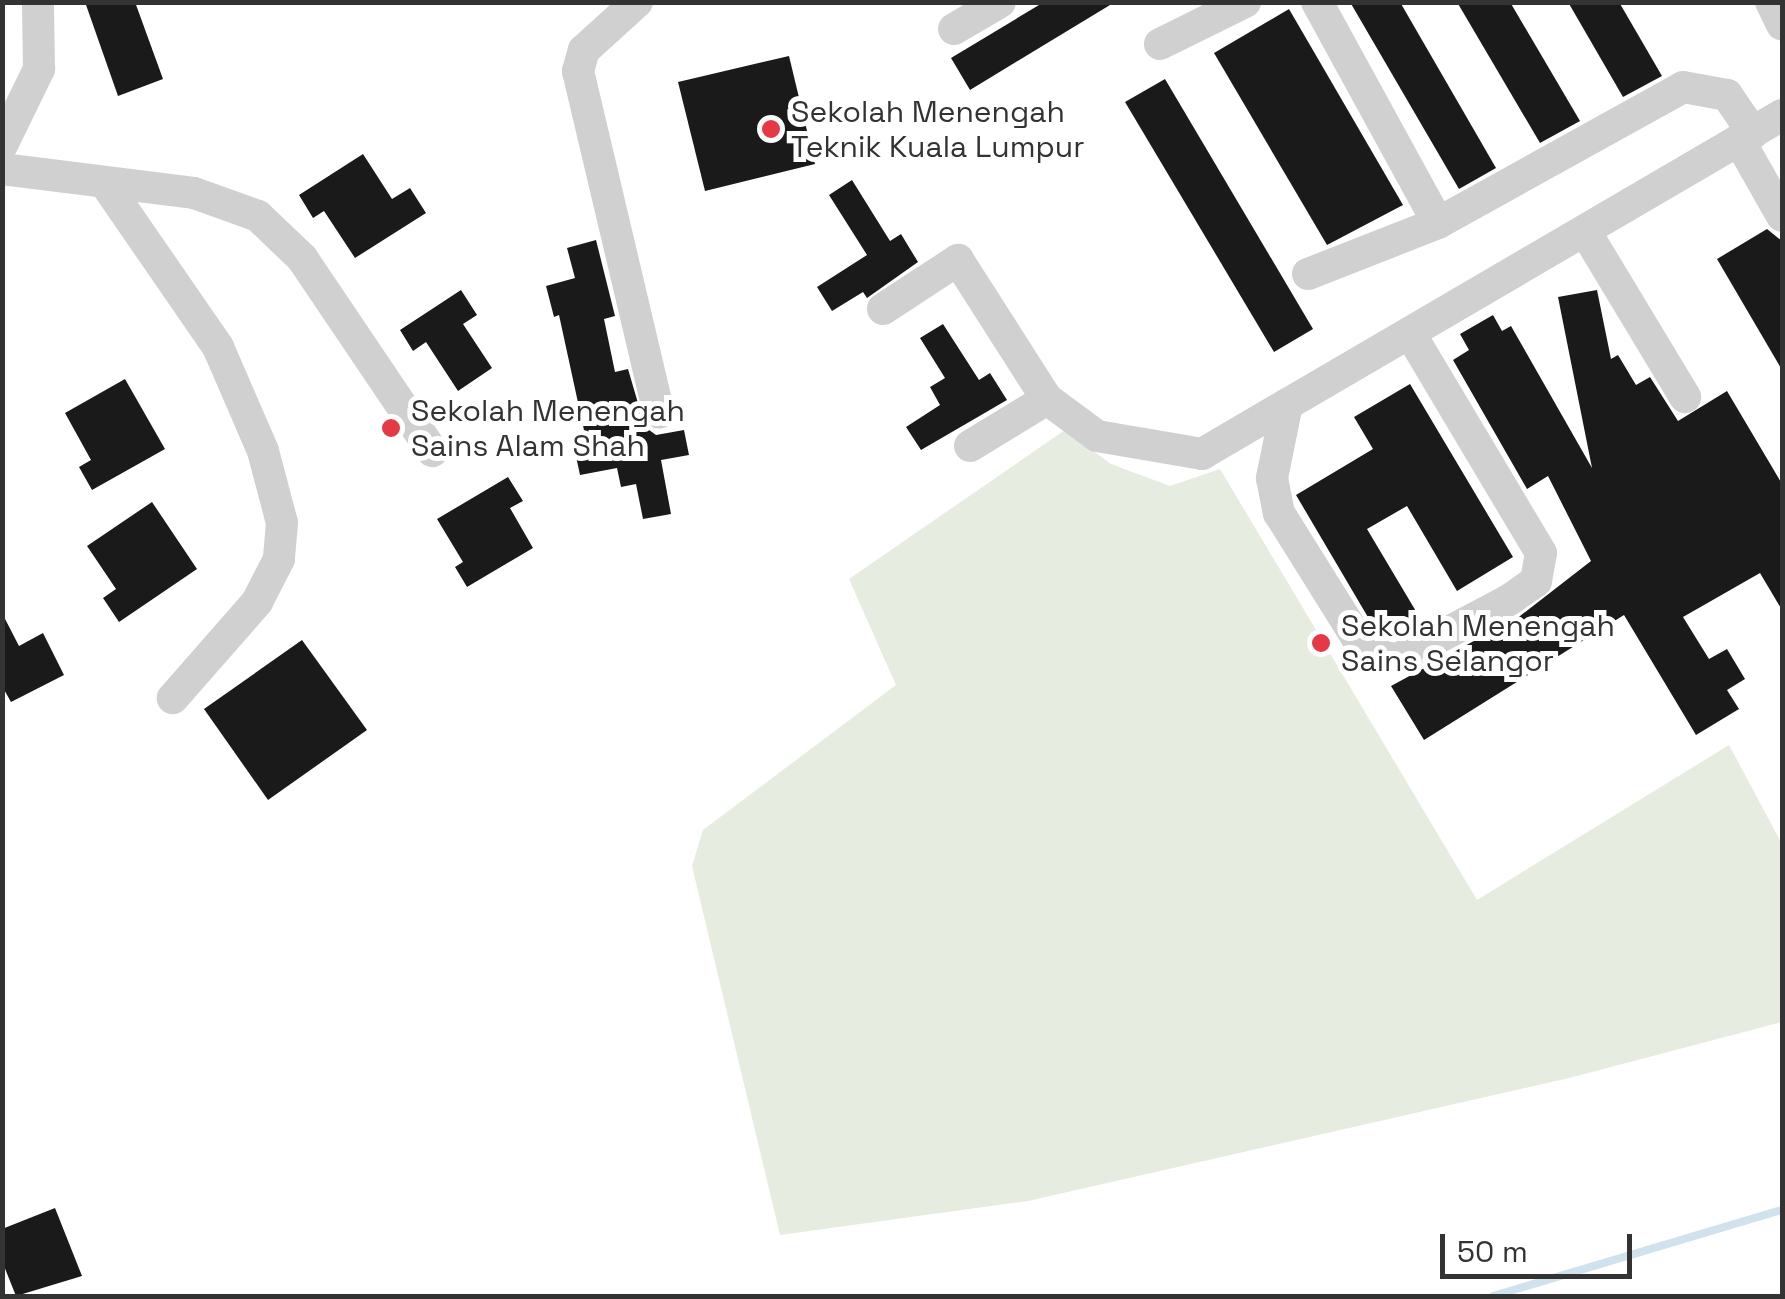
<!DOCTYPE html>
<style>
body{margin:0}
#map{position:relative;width:1785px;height:1299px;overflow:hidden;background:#fff;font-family:"Space Grotesk",sans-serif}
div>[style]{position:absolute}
.green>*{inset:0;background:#e6ecdf}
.stream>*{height:8px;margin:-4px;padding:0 4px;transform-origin:4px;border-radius:4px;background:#cfe2ee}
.building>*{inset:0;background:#1a1a1a}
.minor>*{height:32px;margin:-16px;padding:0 16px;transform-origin:16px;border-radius:16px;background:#d0d0d0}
.dots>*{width:28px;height:28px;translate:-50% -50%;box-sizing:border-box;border:5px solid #fff;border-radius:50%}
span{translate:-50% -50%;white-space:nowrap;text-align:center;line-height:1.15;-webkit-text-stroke:10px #fff;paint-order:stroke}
.poi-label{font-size:30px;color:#333}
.left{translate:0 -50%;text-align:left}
.frame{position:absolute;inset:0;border:5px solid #333;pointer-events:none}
.scale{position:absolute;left:1440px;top:1234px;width:192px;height:45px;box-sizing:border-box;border:5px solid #333;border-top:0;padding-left:12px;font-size:30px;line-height:35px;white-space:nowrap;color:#333;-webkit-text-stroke:8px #fff;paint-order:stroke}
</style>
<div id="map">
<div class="green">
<div style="clip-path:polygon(1065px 430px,1111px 464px,1170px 486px,1220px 469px,1477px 900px,1729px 745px,1782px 844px,1782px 1022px,1569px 1078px,1028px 1201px,780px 1235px,692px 866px,703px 830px,896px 685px,849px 579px)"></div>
</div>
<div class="stream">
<div style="left:1493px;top:1296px;width:302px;rotate:-16.6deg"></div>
</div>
<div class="building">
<div style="clip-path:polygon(85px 2px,135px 2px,163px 79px,118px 96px)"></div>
<div style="clip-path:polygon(1044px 2px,1115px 2px,970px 90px,951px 58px)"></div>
<div style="clip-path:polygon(1350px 2px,1400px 2px,1496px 168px,1459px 189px)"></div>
<div style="clip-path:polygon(1457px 2px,1510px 2px,1580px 121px,1540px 143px)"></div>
<div style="clip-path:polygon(1568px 2px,1619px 2px,1662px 76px,1623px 97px)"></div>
<div style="clip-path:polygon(1289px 9px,1403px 205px,1327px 245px,1214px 53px)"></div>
<div style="clip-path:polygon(789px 56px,815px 164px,705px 191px,678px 82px)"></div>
<div style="clip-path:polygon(1165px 79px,1313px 329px,1274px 352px,1125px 102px)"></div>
<div style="clip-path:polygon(363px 154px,392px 199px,410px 188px,426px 213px,355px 258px,324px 211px,313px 218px,299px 195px)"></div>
<div style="clip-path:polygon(852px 180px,890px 241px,901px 234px,918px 262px,867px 298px,863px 292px,832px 311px,817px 287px,867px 255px,829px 195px)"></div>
<div style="clip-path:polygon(1767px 229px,1782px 241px,1782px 370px,1717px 259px)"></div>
<div style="clip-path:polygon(596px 240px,615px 316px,604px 319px,615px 372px,628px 369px,645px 427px,656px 435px,684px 430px,689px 455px,661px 460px,671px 514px,643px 519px,636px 484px,621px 487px,617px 468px,580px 475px,574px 447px,587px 444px,559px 315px,554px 317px,546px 286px,575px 278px,567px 248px)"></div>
<div style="clip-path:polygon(461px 290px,477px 315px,463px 324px,492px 368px,458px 391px,426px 342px,413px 351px,400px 330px)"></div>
<div style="clip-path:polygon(1597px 290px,1611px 359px,1618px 355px,1636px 385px,1650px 377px,1678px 421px,1727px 391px,1782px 484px,1782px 610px,1760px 573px,1683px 617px,1709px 659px,1727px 649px,1745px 679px,1727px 690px,1739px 709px,1696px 735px,1624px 615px,1424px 740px,1391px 686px,1520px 616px,1591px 561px,1548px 476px,1527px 489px,1453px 360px,1469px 350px,1460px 334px,1493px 315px,1502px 331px,1511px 326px,1592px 468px,1558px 297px)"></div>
<div style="clip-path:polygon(943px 324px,979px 380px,990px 373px,1007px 400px,921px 450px,906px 427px,940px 405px,930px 387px,945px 378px,920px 338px)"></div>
<div style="clip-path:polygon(125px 379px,165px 449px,92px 490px,79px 467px,91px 460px,65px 413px)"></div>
<div style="clip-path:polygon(1410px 384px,1513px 557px,1457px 591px,1407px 506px,1367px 529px,1417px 613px,1384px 633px,1372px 624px,1296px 495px,1373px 449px,1354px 417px)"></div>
<div style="clip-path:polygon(508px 477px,523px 501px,510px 508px,533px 548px,467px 587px,455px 567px,463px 562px,437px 519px)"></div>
<div style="clip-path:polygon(152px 502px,197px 569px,119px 622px,103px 598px,116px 589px,87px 546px)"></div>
<div style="clip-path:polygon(2px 613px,19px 646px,43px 633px,64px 675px,11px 702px,2px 686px)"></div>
<div style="clip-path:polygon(302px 640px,367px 730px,268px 800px,204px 709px)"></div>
<div style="clip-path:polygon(55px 1208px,82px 1276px,16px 1296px,2px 1261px,2px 1229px)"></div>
</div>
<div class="minor">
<div style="left:637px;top:2px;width:72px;rotate:137.8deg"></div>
<div style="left:584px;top:50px;width:22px;rotate:106deg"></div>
<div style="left:578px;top:71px;width:351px;rotate:76.7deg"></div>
<div style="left:1317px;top:2px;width:252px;rotate:61.3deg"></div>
<div style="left:1438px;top:223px;width:280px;rotate:-29deg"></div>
<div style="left:1683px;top:87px;width:45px;rotate:10.3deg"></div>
<div style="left:1727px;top:95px;width:46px;rotate:55.6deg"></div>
<div style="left:1771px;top:2px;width:25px;rotate:64deg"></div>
<div style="left:954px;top:29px;width:53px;rotate:-30.4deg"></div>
<div style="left:1160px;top:44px;width:95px;rotate:-26.3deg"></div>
<div style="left:1739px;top:140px;width:87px;rotate:60.5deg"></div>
<div style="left:2px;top:145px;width:85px;rotate:-64deg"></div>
<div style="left:39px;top:69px;width:67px;rotate:-90.9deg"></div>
<div style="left:2px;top:169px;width:193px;rotate:7.1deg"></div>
<div style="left:194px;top:193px;width:68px;rotate:19.8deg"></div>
<div style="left:258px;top:216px;width:61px;rotate:43.7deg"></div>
<div style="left:302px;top:258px;width:233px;rotate:56deg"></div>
<div style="left:107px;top:186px;width:196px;rotate:55.4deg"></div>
<div style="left:218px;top:347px;width:113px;rotate:66.6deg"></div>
<div style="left:263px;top:451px;width:74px;rotate:75.2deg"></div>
<div style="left:282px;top:523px;width:36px;rotate:95deg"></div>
<div style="left:279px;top:559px;width:48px;rotate:117.1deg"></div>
<div style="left:257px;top:602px;width:128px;rotate:131.2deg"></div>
<div style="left:1585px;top:231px;width:194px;rotate:58.9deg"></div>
<div style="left:1308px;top:274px;width:140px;rotate:-21.4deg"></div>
<div style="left:883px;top:309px;width:90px;rotate:-33.2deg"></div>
<div style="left:958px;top:260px;width:165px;rotate:57.4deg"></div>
<div style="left:1287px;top:404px;width:76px;rotate:101.5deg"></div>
<div style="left:1272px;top:478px;width:36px;rotate:79deg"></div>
<div style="left:1279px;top:513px;width:147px;rotate:58deg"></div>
<div style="left:1357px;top:638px;width:32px;rotate:36deg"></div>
<div style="left:1383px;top:657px;width:15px;rotate:8deg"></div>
<div style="left:1398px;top:659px;width:126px;rotate:-28deg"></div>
<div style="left:1509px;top:600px;width:33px;rotate:-35deg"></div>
<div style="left:1536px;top:581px;width:28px;rotate:-80deg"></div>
<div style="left:1541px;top:553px;width:256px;rotate:-120.8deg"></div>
<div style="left:970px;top:446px;width:90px;rotate:-31.4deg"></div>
<div style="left:1047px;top:399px;width:62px;rotate:36.5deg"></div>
<div style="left:1097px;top:436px;width:107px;rotate:9.7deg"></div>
<div style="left:1202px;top:454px;width:672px;rotate:-30.31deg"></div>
</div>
<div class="dots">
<div style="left:771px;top:129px;background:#e63946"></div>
<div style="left:391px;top:428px;background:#e63946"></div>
<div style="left:1321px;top:643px;background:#e63946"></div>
</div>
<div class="poi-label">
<span class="left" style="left:791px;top:129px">Sekolah Menengah<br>Teknik Kuala Lumpur</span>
<span class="left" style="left:411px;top:428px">Sekolah Menengah<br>Sains Alam Shah</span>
<span class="left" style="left:1341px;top:643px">Sekolah Menengah<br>Sains Selangor</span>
</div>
<div class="frame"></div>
<div class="scale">50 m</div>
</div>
